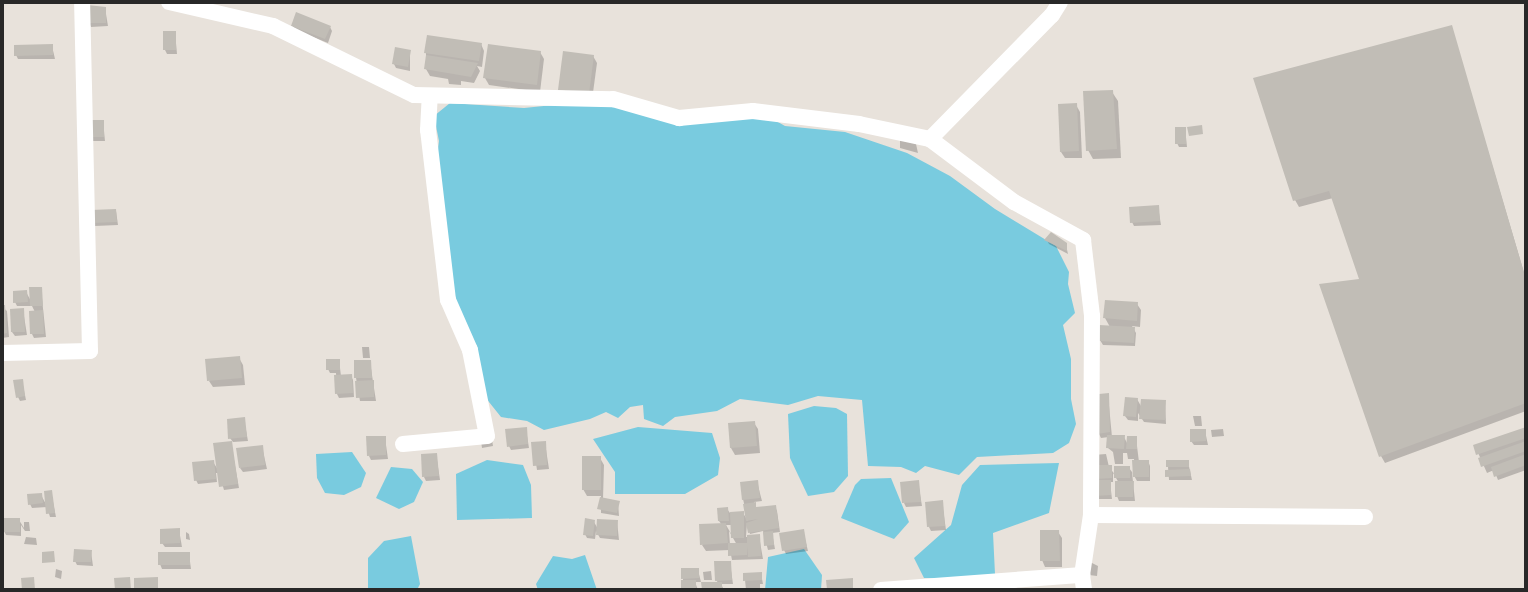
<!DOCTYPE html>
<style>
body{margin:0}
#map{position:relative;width:1528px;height:592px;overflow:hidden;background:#e8e2db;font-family:Jost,sans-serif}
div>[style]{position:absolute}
.water>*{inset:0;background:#79cbdf}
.shadow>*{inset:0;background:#0003}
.building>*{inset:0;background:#c1bdb6}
.minor>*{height:16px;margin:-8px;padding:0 8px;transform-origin:8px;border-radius:8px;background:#fff}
span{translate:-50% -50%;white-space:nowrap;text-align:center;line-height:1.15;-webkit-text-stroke:7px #fff;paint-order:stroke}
.frame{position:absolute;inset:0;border:4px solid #282828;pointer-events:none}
</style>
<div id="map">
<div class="water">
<div style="clip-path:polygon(613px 99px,683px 120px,753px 108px,785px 126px,845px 132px,907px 153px,950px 176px,995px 209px,1056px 246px,1069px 272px,1068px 284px,1075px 313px,1063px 325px,1071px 359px,1071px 399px,1076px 424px,1069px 443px,1053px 453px,977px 457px,959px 475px,925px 466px,916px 473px,901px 467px,868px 466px,862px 400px,818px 396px,788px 405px,740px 399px,717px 411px,675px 417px,663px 426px,644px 419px,643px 405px,630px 407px,618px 418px,606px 412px,590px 419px,544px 430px,527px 421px,501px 417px,485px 397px,454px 305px,436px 165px,439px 141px,434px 116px,450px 103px,524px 108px)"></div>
<div style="clip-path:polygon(814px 406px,836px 408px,847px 414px,848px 476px,834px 492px,808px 496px,790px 458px,788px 414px)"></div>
<div style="clip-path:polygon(638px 427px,712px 433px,720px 458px,718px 475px,685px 494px,615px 494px,615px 472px,593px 439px)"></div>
<div style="clip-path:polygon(352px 452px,366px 473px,361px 487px,344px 495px,325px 493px,317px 478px,316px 454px)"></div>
<div style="clip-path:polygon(487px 460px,523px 465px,531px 485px,532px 518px,457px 520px,456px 474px)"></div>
<div style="clip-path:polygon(1059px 463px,1049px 513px,993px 533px,995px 574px,979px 579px,924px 578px,914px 558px,951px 525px,962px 485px,980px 465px)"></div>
<div style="clip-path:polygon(391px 467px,412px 469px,423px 482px,414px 502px,399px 509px,376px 498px)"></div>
<div style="clip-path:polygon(891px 478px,909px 522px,894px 539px,841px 518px,855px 485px,861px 479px)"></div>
<div style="clip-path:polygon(411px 536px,420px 584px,417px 590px,368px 590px,368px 558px,384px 541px)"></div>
<div style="clip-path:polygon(804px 549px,822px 575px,821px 590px,765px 590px,768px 557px)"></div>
<div style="clip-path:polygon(585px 555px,597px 590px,538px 590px,536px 584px,553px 556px,572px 559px)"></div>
</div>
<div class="shadow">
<div style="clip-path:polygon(105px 8px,108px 26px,91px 27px,89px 23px)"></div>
<div style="clip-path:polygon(293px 26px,330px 27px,332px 31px,328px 43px,295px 30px)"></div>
<div style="clip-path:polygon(1451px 27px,1526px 279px,1526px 411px,1385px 463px,1381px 456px,1362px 280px,1333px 198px,1299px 207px,1295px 200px)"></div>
<div style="clip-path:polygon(175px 32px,177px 54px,167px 54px,165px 50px)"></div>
<div style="clip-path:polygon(481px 44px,484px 51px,482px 67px,477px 66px,480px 71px,474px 83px,461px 81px,461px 85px,449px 84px,448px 79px,430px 76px,426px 69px,426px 53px)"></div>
<div style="clip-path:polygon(52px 46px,55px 59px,18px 59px,16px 55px)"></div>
<div style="clip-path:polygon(410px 51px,410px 71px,396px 68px,394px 64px)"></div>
<div style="clip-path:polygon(540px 52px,544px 59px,540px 92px,489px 85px,485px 78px)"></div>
<div style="clip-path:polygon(593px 56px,597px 63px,592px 100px,564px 97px)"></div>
<div style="clip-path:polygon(1112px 92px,1118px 101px,1121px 158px,1093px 159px,1088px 150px)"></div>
<div style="clip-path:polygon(1076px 105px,1080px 112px,1082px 158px,1065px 158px,1061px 152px)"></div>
<div style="clip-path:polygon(103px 121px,105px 141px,92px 141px,89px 136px)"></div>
<div style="clip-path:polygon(1185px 128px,1187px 147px,1179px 147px,1177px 143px)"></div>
<div style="clip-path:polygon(900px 137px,916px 144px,918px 153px,900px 148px)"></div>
<div style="clip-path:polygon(1158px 207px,1161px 225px,1134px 226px,1132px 222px)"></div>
<div style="clip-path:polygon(116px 211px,118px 225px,95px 226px,93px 222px)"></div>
<div style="clip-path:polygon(1047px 240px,1066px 245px,1068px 254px,1049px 244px)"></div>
<div style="clip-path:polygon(41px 289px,46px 337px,34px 338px,32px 334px,35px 312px,32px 306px,17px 306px,15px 302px,26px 292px,31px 301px)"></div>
<div style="clip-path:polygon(1137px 304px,1141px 310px,1140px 327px,1132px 326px,1136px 333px,1135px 346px,1103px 345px,1100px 340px,1110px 327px,1105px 318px)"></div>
<div style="clip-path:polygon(2px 307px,7px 311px,9px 337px,2px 338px)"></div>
<div style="clip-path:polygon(23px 310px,27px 335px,15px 336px,12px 332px)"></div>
<div style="clip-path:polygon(362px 347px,369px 347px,370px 358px,363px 358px)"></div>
<div style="clip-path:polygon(239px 358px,243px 365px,245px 385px,213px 387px,209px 381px)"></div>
<div style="clip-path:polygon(339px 360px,341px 376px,351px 376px,353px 380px,354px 397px,339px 398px,337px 394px,336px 373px,330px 373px,328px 369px)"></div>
<div style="clip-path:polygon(370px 362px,376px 401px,360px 401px,356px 378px)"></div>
<div style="clip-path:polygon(22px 381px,26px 400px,20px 401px,18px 397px)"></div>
<div style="clip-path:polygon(1108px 395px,1112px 437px,1124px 437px,1128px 445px,1136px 438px,1139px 462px,1148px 461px,1150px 466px,1150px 481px,1137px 481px,1132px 472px,1135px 501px,1119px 501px,1117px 496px,1119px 483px,1113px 473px,1113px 482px,1110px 482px,1112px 499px,1099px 499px,1093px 455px,1106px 454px,1109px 467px,1116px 476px,1129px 468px,1135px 476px,1134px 459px,1128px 459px,1127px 453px,1123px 453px,1123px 464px,1115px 464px,1113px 452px,1108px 448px,1109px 437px,1101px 438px,1099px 434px)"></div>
<div style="clip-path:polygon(1137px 399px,1142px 408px,1165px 402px,1166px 424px,1144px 422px,1138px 413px,1138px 421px,1128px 420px,1125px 416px)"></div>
<div style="clip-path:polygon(1193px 416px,1201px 416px,1202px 426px,1195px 426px)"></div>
<div style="clip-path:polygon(244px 419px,248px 441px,233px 442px,230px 438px)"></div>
<div style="clip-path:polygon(754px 423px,758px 429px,760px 453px,735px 455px,731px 448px,729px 425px)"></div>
<div style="clip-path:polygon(526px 429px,529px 448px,511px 450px,509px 446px)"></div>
<div style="clip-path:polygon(1223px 429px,1224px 436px,1212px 437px,1211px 430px)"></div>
<div style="clip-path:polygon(1526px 429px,1526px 470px,1498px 480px,1494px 470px,1487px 473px,1475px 446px)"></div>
<div style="clip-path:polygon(1205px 431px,1208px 445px,1194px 445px,1191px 441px)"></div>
<div style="clip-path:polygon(385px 438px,388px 459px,371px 460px,369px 456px)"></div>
<div style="clip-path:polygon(492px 440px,493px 446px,482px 448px,481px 441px)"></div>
<div style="clip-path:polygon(231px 443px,239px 488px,224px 490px,219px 473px,216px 473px,217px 482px,198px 484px,196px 480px,213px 462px,219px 471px)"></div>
<div style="clip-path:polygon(545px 443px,549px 469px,537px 470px,533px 444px)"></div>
<div style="clip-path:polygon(262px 447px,267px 469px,243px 472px,240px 468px)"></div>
<div style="clip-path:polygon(436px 454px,440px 480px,426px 481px,424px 477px)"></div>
<div style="clip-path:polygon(600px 458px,604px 465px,603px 499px,618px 502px,619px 516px,601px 513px,601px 496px,587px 496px,583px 489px)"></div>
<div style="clip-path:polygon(1188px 462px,1192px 480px,1169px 480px,1168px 467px)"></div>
<div style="clip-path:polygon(evenodd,757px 482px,762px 501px,754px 502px,757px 509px,775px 507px,777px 511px,780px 532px,772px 533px,775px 549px,768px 550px,763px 531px,750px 534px,747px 523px,746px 537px,759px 536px,763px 559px,732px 560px,730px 550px,706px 551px,702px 545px,722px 525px,719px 521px,727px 509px,730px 513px,743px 513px,748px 521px,743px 499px,757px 482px,726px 525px,732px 525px,733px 537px,726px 525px,757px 482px,729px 531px,737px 545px,730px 545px,729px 531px)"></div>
<div style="clip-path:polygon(918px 482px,922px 506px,906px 507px,904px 503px)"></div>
<div style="clip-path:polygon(51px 492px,56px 517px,50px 517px,47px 507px,32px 508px,30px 504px,41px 495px,47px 506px)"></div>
<div style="clip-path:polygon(942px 502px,946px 530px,931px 531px,929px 527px)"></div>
<div style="clip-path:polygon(19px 520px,24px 528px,24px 522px,29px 522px,30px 531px,25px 531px,21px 525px,21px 536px,6px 535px,4px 531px)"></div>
<div style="clip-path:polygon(617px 521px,619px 540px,600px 538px,596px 531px,595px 539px,587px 538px,585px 534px,594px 522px,598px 529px)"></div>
<div style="clip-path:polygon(179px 530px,182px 547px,165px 547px,162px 543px)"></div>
<div style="clip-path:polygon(803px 531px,808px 551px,786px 554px,784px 550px)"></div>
<div style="clip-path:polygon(186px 532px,189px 534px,190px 540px,186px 539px)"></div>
<div style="clip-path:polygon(1058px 532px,1062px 538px,1062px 567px,1045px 567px,1042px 560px)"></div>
<div style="clip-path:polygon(26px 537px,36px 538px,37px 545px,24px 544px)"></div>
<div style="clip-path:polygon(91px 552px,93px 566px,77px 565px,75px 561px)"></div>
<div style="clip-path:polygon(189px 554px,191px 569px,162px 569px,160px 564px)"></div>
<div style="clip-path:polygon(1090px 562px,1098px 566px,1097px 576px,1089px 575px)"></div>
<div style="clip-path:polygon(730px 563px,733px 584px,721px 584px,724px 590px,703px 590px,703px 584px,719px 584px,716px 580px)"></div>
<div style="clip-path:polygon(56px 569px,62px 571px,61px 579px,55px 577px)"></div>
<div style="clip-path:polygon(698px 570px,701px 582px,695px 582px,698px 590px,683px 590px,683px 578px)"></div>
<div style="clip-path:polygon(711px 571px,712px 580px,704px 580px,703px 572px)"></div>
<div style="clip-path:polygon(761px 574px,763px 584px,760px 584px,760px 589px,746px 590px,745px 580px)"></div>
</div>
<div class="building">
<div style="clip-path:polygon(87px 5px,106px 7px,106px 23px,87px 23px)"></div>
<div style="clip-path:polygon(296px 12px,331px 26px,325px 39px,291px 26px)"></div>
<div style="clip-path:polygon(1452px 25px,1526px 280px,1526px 403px,1379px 457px,1319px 284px,1359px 279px,1329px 191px,1293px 201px,1253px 78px)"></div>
<div style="clip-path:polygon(163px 31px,176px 31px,176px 50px,163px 50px)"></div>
<div style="clip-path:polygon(427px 35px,482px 43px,479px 61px,424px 53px)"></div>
<div style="clip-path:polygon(53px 44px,53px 55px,14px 56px,14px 45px)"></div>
<div style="clip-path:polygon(488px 44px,541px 51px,537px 85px,483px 78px)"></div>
<div style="clip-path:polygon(395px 47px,411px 50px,408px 67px,392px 64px)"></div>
<div style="clip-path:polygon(563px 51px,594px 55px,589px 94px,558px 90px)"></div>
<div style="clip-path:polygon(426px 55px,478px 63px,471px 77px,424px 69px)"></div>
<div style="clip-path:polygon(1113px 90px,1117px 149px,1086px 151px,1083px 91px)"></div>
<div style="clip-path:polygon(1077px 103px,1079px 151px,1060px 152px,1058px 104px)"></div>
<div style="clip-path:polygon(87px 120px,104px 120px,104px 137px,87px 137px)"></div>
<div style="clip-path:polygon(1202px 125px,1203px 134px,1189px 136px,1187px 127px)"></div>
<div style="clip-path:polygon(1175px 127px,1186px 127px,1186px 144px,1175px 144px)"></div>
<div style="clip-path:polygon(1159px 205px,1160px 221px,1130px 223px,1129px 207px)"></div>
<div style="clip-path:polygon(116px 209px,117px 222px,91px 223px,91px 210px)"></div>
<div style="clip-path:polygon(1051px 232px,1067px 243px,1067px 251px,1044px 240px)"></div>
<div style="clip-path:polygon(29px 287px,42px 287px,43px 306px,30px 306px)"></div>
<div style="clip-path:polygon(27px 290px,28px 302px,13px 303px,13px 291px)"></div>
<div style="clip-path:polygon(1105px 300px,1138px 302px,1137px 321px,1103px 318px)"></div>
<div style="clip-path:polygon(2px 305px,5px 305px,7px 333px,2px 334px)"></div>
<div style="clip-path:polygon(24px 308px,25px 332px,11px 332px,10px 309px)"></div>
<div style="clip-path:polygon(43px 310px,44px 334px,30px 334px,29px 311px)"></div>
<div style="clip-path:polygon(1099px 325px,1135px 327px,1134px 343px,1099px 341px)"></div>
<div style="clip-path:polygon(240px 356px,242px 378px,207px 381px,205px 359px)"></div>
<div style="clip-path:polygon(326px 359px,340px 359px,340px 370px,326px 370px)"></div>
<div style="clip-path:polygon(354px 360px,371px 360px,372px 378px,354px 378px)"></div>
<div style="clip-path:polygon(352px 374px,353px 393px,335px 394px,334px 375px)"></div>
<div style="clip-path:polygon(23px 379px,25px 396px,16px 398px,13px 380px)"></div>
<div style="clip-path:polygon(374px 380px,374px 397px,356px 398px,355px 381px)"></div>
<div style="clip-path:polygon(1109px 393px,1110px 432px,1097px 434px,1099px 394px)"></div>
<div style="clip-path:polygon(1125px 397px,1138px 398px,1136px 417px,1123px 416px)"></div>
<div style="clip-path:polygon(1141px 399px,1166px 400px,1165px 420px,1139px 419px)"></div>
<div style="clip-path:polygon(245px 417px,247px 437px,228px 439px,227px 419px)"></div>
<div style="clip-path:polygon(755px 421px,757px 446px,730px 448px,728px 423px)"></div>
<div style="clip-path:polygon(527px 427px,528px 444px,507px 447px,505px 429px)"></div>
<div style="clip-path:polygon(1526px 427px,1526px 438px,1476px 455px,1473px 445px)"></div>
<div style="clip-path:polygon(1190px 429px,1206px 429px,1206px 441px,1190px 442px)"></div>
<div style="clip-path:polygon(1107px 435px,1125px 435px,1124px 449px,1106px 448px)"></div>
<div style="clip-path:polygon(366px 436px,386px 436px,386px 455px,367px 456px)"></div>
<div style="clip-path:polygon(1127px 436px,1137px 436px,1137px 449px,1126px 449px)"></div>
<div style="clip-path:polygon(232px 441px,238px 484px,219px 487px,213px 443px)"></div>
<div style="clip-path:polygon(546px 441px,547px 465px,533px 466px,531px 442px)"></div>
<div style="clip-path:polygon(1526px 441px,1526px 451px,1481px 467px,1478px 458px)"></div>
<div style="clip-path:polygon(263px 445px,265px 465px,239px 468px,236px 448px)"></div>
<div style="clip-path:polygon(437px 453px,439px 476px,422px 477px,421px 454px)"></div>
<div style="clip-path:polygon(1526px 454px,1526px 465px,1494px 477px,1491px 467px)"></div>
<div style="clip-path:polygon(582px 456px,601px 456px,601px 490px,582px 490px)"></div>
<div style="clip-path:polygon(214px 460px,216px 479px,194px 481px,192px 462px)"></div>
<div style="clip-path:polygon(1132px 460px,1149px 460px,1149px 477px,1133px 477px)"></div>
<div style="clip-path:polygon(1166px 460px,1189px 460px,1189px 467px,1166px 467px)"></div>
<div style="clip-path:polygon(1096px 465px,1112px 465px,1112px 478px,1096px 479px)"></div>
<div style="clip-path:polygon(1114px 466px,1130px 466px,1130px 478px,1114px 478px)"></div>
<div style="clip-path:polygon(1190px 469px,1191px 476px,1165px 477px,1165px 470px)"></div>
<div style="clip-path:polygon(758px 480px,760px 498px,742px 500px,740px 482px)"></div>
<div style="clip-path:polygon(919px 480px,921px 502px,902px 503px,900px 482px)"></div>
<div style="clip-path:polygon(1095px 480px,1111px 480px,1111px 495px,1095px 496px)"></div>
<div style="clip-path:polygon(1115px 481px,1134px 481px,1133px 497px,1115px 497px)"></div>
<div style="clip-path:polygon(52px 490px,55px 513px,46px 514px,44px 491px)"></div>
<div style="clip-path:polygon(42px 493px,43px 503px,28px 505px,27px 494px)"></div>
<div style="clip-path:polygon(600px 497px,620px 501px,617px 513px,597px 509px)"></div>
<div style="clip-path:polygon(943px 500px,945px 526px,927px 527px,925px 502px)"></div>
<div style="clip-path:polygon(756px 502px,756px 507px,776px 505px,779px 528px,748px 533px,746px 523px,758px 519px,746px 521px,743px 504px)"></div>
<div style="clip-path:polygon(728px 507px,729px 521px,718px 521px,717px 508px)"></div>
<div style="clip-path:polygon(744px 511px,744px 538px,731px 538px,730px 512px)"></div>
<div style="clip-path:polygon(2px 518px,20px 518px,20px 532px,2px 532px)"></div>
<div style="clip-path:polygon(585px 518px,595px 520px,593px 536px,583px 535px)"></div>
<div style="clip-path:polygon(597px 519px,618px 520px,617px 536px,596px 535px)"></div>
<div style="clip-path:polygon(726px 523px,728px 543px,700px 545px,699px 524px)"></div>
<div style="clip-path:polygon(180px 528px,180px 543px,160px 544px,160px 529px)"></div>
<div style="clip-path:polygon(804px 529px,807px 547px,782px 551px,779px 533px)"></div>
<div style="clip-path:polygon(1040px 530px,1059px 530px,1060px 561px,1040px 561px)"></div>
<div style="clip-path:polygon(773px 531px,774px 545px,764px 546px,763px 532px)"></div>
<div style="clip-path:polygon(760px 534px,761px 556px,748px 557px,747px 546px,747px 555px,728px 556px,728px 543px,747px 543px,747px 535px)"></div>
<div style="clip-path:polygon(74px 549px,92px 550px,91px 562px,73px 562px)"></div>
<div style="clip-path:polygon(54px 551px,55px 562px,42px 563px,42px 552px)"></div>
<div style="clip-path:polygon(158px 552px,190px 552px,190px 565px,158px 565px)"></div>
<div style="clip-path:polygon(714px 561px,731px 561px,732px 580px,715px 581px)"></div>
<div style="clip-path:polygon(681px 568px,699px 568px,699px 578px,681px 579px)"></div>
<div style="clip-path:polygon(762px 572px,762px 580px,743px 581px,743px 573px)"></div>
<div style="clip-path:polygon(34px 577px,35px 590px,22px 590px,21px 578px)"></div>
<div style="clip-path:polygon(130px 577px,131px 590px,115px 590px,114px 578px)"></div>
<div style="clip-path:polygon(158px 577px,158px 590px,134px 590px,134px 578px)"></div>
<div style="clip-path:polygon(853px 578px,853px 590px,827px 590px,826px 580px)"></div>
<div style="clip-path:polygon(681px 580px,696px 580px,696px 589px,681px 590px)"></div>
<div style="clip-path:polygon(701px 582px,722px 582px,722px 590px,702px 590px)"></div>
</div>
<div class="minor">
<div style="left:169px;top:2px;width:107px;rotate:13deg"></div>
<div style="left:273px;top:26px;width:157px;rotate:26.1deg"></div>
<div style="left:414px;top:95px;width:199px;rotate:1.2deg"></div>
<div style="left:613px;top:99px;width:69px;rotate:16.1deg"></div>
<div style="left:679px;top:118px;width:74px;rotate:-5.4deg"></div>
<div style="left:753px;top:111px;width:107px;rotate:7deg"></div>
<div style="left:859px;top:124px;width:73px;rotate:11.9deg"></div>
<div style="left:930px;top:139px;width:105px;rotate:36.9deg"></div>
<div style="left:1014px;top:202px;width:79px;rotate:28.8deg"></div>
<div style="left:1083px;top:240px;width:77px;rotate:83.2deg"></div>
<div style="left:1092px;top:316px;width:199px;rotate:90.3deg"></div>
<div style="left:1091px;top:515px;width:61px;rotate:98.5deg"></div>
<div style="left:1082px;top:575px;width:15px;rotate:82deg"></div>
<div style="left:930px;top:139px;width:174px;rotate:-45.5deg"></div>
<div style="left:1052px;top:15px;width:15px;rotate:-58deg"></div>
<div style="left:2px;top:353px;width:88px;rotate:-1.3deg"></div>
<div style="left:90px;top:351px;width:349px;rotate:-91.3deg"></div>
<div style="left:403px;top:444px;width:84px;rotate:-5.4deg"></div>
<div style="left:487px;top:436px;width:88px;rotate:-101.2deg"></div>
<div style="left:470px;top:350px;width:55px;rotate:-113.7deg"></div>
<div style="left:448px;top:300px;width:171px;rotate:-96.7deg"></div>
<div style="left:428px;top:130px;width:34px;rotate:-87deg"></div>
<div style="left:1091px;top:515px;width:274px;rotate:0.4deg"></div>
<div style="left:881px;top:590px;width:202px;rotate:-4.3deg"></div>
</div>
<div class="frame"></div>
</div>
